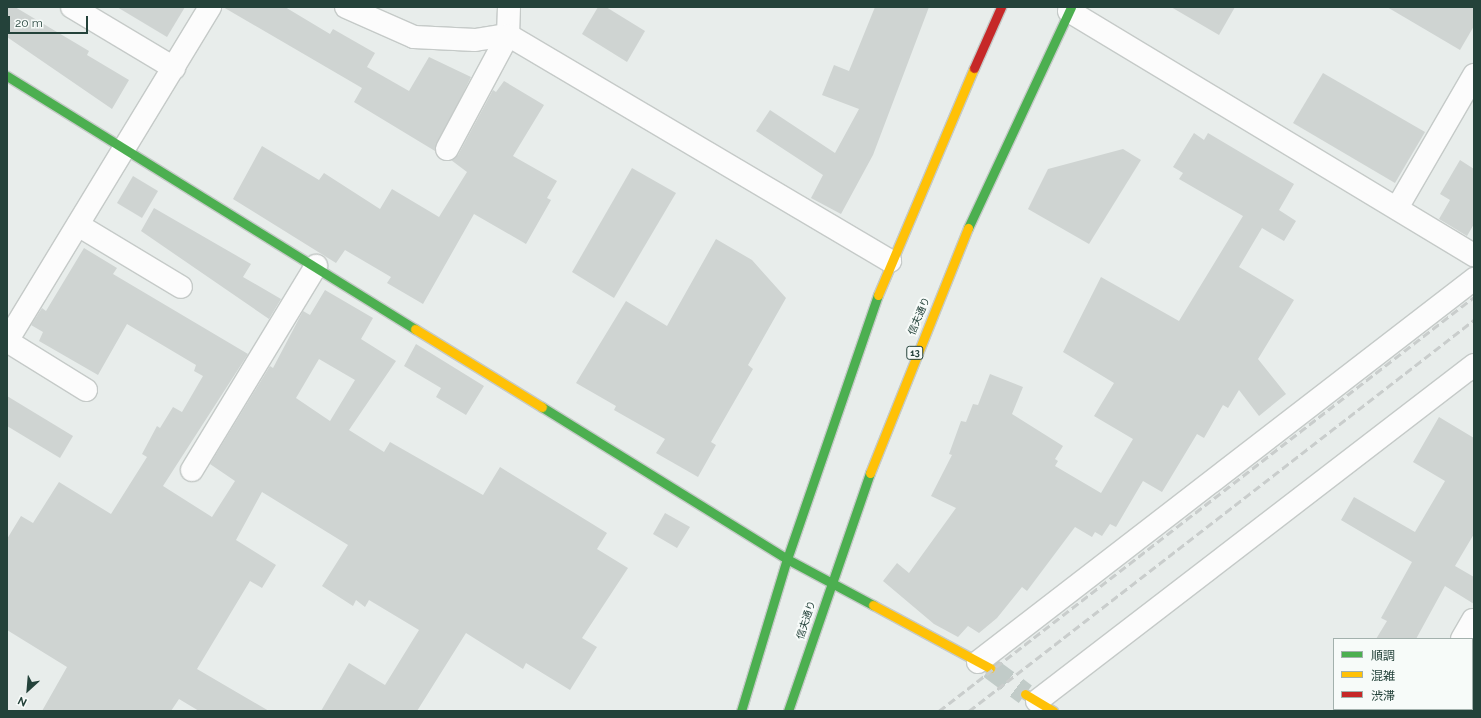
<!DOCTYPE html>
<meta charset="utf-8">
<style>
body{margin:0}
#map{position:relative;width:1481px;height:718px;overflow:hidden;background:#e8edeb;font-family:Raleway,"Noto Sans JP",sans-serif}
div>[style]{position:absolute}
.building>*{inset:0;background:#cfd4d2}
.secondary-tunnel>*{height:22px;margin-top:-11px;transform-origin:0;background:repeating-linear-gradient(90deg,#c1cbc8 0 22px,transparent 0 33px)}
.roads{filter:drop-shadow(1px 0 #c5cac8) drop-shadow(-1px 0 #c5cac8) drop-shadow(0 1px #c5cac8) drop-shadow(0 -1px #c5cac8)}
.street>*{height:22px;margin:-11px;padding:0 11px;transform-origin:11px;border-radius:11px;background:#fcfcfc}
.fast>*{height:9px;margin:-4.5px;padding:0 4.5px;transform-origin:4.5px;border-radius:4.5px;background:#4caf50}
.slow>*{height:9px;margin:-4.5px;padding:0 4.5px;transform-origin:4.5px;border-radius:4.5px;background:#ffc107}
.jam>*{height:9px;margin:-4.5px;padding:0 4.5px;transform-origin:4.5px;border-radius:4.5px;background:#c62828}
.rail>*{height:3px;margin-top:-1.5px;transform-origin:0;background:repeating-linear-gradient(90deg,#c9cdcc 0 8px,transparent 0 12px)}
span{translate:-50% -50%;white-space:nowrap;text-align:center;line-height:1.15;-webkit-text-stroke:4px #f7fbf9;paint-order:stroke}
.shield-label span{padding:1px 3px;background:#f7fbf9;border:1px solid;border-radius:3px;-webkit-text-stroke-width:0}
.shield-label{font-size:9px;color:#24423a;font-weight:700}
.street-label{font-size:10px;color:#24423a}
.frame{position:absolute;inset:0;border:8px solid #24423a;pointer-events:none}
.legend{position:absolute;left:1333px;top:638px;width:140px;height:72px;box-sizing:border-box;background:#f7fbf9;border:1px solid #a3b1ad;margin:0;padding:5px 7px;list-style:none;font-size:12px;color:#24423a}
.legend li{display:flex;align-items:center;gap:8px;height:20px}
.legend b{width:20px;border:1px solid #a3b1ad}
.north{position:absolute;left:8px;top:670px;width:40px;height:40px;-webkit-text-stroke:3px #f7fbf9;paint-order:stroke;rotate:206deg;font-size:11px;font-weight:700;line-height:16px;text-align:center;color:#24423a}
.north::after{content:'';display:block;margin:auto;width:14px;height:18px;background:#24423a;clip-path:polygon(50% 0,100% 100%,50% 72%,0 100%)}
.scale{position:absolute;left:8px;top:16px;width:80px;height:18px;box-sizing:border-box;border:2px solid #24423a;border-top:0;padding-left:5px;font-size:12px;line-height:14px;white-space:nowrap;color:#24423a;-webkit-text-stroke:3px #f7fbf9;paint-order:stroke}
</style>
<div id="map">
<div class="building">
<div style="clip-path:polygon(7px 7px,15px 7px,89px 51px,87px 55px,129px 80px,112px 109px,7px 37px)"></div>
<div style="clip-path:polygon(117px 7px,185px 7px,167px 37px)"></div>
<div style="clip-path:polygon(223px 7px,285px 7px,330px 34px,333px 29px,375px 53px,367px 67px,409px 91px,429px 57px,471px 77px,435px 151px,354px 102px,362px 88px)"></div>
<div style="clip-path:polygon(598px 7px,606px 7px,645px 31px,627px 62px,582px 34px)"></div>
<div style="clip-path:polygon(875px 7px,929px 7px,873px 155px,841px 214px,811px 198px,823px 175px,756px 131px,770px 110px,835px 153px,859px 109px,822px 95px,834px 65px,849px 71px)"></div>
<div style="clip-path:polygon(1171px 7px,1235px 7px,1219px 35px)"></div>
<div style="clip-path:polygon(1387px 7px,1474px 7px,1474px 26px,1460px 50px)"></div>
<div style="clip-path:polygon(1323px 73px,1425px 132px,1395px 183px,1293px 123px)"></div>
<div style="clip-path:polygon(504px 81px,544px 105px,513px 156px,557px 181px,547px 198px,551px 200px,526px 244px,474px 214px,423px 304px,387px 283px,391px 277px,345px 250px,336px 263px,233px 199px,262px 146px,319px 180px,324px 173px,380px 209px,392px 189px,439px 217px,467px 172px,451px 160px,458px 155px,493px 90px,496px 92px)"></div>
<div style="clip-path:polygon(1194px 133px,1204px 140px,1208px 133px,1294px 184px,1279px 210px,1296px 221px,1284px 241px,1262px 228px,1239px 267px,1294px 300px,1258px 359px,1286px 394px,1259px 416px,1239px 390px,1228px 408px,1223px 405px,1204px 438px,1197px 434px,1162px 492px,1143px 481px,1116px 527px,1110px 524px,1102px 536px,1095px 532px,1092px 537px,1075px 527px,1027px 591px,1022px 587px,997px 618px,979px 633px,968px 626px,958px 637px,934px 624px,883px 581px,897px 563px,909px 573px,956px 508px,931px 496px,952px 455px,949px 454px,961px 421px,966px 422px,973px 404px,978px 405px,990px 374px,1023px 387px,1012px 414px,1063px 446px,1055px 459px,1058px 461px,1055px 466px,1101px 493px,1133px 439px,1094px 416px,1114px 383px,1063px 352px,1101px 277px,1179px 321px,1243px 216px,1179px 179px,1183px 173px,1173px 167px)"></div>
<div style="clip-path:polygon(1123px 149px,1141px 160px,1089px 244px,1028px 209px,1048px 169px)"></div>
<div style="clip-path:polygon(1460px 160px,1474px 169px,1474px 224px,1467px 236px,1439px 219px,1450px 200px,1440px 194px)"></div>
<div style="clip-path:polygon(632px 168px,676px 193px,614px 298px,572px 272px)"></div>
<div style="clip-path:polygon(133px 176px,158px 191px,142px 218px,117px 203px)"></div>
<div style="clip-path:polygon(154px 208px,251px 264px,243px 277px,281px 299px,269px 319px,141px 231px)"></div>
<div style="clip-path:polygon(716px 239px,752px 260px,786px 298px,748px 365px,753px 369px,711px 442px,716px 445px,698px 477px,656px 453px,665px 439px,614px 410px,616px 406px,576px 383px,626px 301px,667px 326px)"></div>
<div style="clip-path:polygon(evenodd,84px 248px,117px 268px,113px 274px,248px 354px,163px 486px,212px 517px,235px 481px,210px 464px,270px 366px,273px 368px,303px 311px,310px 315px,325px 290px,373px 318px,361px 339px,396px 361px,349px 430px,384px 452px,390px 442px,483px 495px,500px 467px,607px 533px,597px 549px,628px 568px,582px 638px,597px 647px,570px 690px,526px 663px,523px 669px,466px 633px,417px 711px,321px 711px,349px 663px,385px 685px,419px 630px,369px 600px,365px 607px,356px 600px,353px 606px,322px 586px,348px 545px,262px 492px,236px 540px,276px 565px,262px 588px,250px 581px,197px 669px,269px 711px,199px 711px,179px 699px,171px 711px,42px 711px,67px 667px,7px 630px,7px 539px,21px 516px,33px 523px,59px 482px,111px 514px,147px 457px,142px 454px,157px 426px,160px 428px,173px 407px,182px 412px,203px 376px,194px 371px,196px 365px,127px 324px,98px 375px,39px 341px,43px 332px,31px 325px,42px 308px,46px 311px,84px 248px,319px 359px,355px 380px,330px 421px,296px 398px,319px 359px)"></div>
<div style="clip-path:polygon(416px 344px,484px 386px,466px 415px,436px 397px,441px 388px,404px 366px)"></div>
<div style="clip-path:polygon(7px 396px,73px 436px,60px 458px,7px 426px)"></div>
<div style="clip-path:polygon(1439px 417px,1474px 438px,1474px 534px,1455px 566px,1474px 577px,1474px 604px,1445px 586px,1416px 639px,1376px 639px,1387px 621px,1381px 618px,1412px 562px,1341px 520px,1354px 497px,1415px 532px,1445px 481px,1413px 462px)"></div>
<div style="clip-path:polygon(665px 513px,690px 527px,677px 548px,653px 534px)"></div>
</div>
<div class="secondary-tunnel">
<div style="left:990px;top:668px;width:44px;rotate:36.6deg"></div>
</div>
<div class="roads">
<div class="street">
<div style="left:72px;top:7px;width:119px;rotate:30.9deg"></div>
<div style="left:346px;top:7px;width:74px;rotate:23.8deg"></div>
<div style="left:414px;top:37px;width:61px;rotate:2.8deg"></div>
<div style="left:475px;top:40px;width:33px;rotate:-9deg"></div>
<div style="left:509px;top:7px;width:28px;rotate:92deg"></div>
<div style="left:508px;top:35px;width:444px;rotate:30.6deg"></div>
<div style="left:1069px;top:11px;width:473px;rotate:31.1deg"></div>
<div style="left:447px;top:149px;width:129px;rotate:-61.8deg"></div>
<div style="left:1397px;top:208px;width:154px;rotate:-59.9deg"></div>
<div style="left:78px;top:225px;width:120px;rotate:31deg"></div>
<div style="left:7px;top:341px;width:391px;rotate:-58.7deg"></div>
<div style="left:7px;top:341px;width:93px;rotate:31.8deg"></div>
<div style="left:192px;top:470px;width:239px;rotate:-58.7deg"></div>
<div style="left:1462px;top:639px;width:22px;rotate:-60deg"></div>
<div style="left:978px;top:662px;width:627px;rotate:-37.67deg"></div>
<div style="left:1037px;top:701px;width:551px;rotate:-37.56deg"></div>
<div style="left:1418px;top:711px;width:2px;rotate:-63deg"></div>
</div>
<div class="fast">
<div style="left:7px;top:76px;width:480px;rotate:31.8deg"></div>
<div style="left:968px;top:228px;width:244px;rotate:-65deg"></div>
<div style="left:542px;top:407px;width:288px;rotate:31.8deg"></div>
<div style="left:787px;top:559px;width:98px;rotate:28.1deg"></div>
<div style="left:741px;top:711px;width:159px;rotate:-73.2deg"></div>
<div style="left:787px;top:559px;width:279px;rotate:-71deg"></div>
<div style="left:788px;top:711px;width:252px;rotate:-71deg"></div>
</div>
<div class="slow">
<div style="left:878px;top:295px;width:246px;rotate:-67.1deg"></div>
<div style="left:415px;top:329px;width:149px;rotate:31.6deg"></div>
<div style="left:870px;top:473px;width:264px;rotate:-68.2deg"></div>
<div style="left:873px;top:605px;width:133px;rotate:28.3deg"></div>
<div style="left:1025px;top:694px;width:33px;rotate:31deg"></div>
</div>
<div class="jam">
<div style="left:974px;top:68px;width:67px;rotate:-66.1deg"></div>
</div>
</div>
<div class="rail">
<div style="left:939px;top:711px;width:676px;rotate:-37.73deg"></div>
<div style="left:969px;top:711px;width:639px;rotate:-37.75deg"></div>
</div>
<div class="shield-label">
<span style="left:915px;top:353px">13</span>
</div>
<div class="street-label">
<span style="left:919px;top:316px;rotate:-67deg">信夫通り</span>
<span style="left:806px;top:620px;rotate:-72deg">信夫通り</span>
</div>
<div class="frame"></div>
<ul class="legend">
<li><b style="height:5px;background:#4caf50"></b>順調</li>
<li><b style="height:5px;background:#ffc107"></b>混雑</li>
<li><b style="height:5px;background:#c62828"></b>渋滞</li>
</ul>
<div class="north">N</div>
<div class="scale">20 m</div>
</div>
